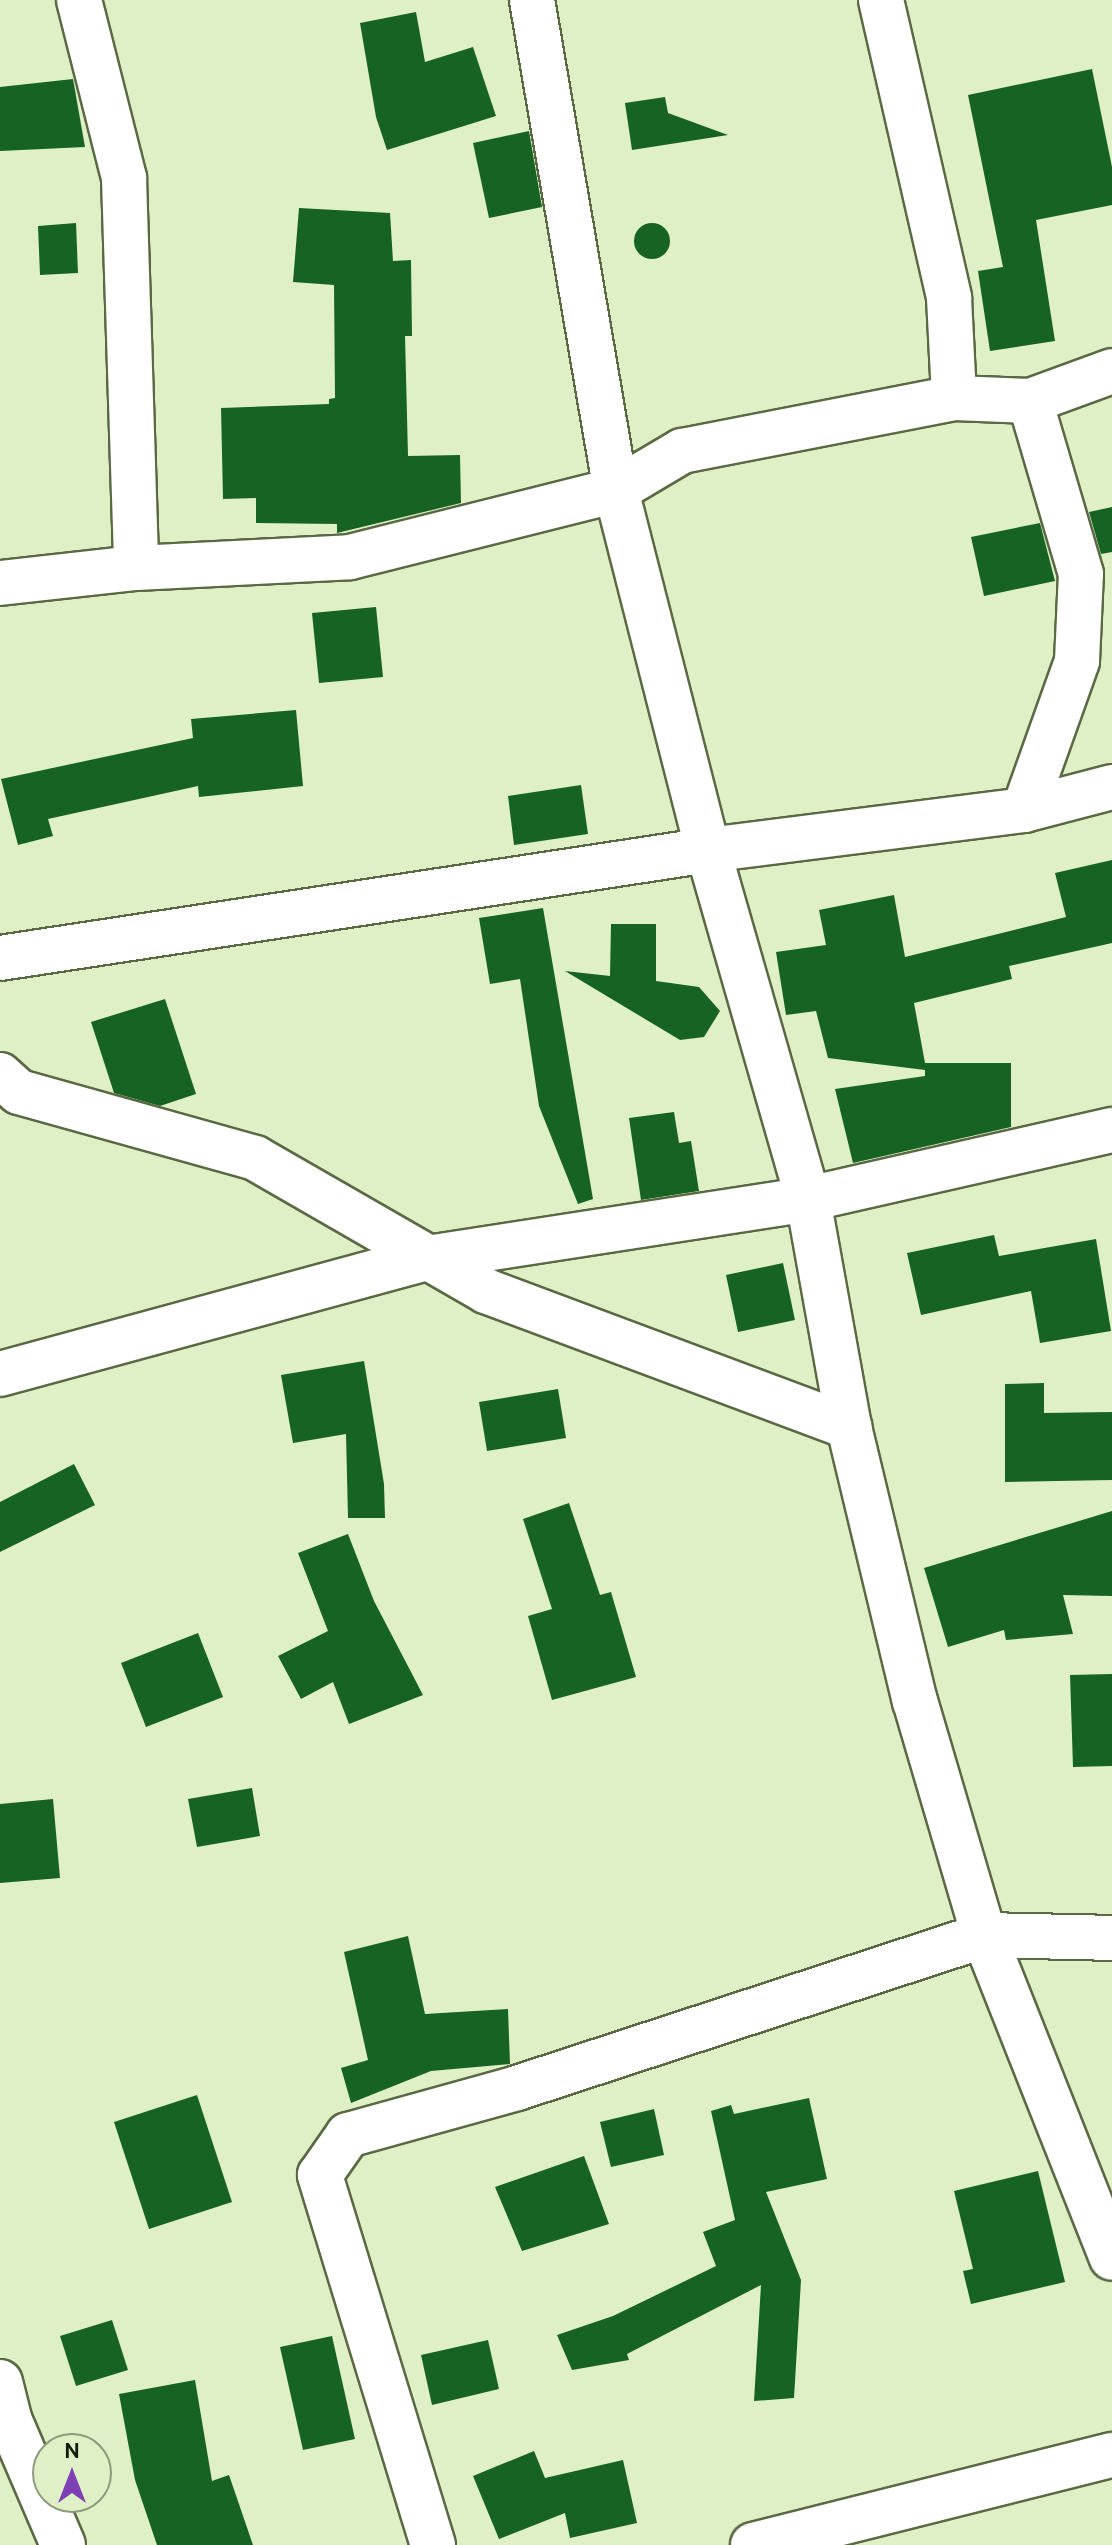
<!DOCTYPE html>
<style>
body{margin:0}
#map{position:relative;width:1112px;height:2545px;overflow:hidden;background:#dff0c6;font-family:Cabin,sans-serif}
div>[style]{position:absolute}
.building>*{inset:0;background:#176324}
.round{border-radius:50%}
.roads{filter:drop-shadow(2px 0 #5a6944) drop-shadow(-2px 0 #5a6944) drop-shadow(0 2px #5a6944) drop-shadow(0 -2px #5a6944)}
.minor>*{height:44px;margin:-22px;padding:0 22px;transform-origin:22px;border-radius:22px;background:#fff}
span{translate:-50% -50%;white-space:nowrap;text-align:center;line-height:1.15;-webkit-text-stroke:8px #dff0c6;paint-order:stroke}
.north{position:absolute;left:32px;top:2433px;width:80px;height:80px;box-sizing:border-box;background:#dff0c6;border:2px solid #8e9a7b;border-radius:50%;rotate:0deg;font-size:22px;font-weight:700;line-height:32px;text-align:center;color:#141a0b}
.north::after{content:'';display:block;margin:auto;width:28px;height:36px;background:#7f3fb4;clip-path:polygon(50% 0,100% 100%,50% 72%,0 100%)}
</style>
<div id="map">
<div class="building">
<div style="clip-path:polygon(416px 12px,425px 62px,473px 47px,496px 116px,387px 150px,376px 117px,360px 23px)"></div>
<div style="clip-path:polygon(1092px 69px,1112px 167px,1112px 205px,1036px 220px,1055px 341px,990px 351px,978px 271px,1003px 267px,968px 95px)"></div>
<div style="clip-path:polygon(73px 79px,85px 147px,0 151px,0 87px)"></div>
<div style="clip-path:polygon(665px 97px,668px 113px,728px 135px,632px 150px,625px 103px)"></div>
<div style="clip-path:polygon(529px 131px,542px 207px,489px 218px,473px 143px)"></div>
<div style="clip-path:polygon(299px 208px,390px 213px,393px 261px,411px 260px,412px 336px,405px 336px,408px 456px,460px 455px,461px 503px,337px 533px,337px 524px,256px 523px,256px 498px,223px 499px,221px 408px,329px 404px,329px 399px,335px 398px,334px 285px,293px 282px)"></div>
<div class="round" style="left:634px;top:223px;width:36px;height:36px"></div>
<div style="clip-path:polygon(76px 223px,78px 273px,40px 275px,38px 226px)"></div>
<div style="clip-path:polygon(1112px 507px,1112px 552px,1101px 554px,1089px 512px)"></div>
<div style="clip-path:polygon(1040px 523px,1055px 581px,984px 596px,971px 537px)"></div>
<div style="clip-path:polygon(376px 607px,383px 677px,319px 683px,312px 613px)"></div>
<div style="clip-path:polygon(296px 710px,303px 786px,199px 797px,198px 786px,48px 819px,53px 836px,18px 845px,1px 779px,193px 738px,191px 719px)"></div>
<div style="clip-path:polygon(581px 785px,588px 834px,514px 845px,508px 796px)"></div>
<div style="clip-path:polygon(1112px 860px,1112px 943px,1009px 966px,1012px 979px,914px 1003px,925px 1063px,1011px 1063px,1011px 1127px,853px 1163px,835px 1089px,925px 1076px,925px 1070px,828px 1058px,816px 1011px,786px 1015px,776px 952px,826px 945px,819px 910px,894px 895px,905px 957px,1066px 917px,1055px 873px)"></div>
<div style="clip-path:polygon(543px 908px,593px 1199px,578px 1204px,539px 1106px,520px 979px,490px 984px,479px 918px)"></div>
<div style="clip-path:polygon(611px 924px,656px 924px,656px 981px,699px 987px,720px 1011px,704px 1037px,680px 1040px,565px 971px,610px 976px)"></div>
<div style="clip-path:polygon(165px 999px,196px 1094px,160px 1106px,114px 1093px,91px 1022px)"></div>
<div style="clip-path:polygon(674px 1112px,679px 1143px,691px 1141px,699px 1191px,641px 1200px,629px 1118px)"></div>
<div style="clip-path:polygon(994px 1235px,999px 1256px,1096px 1239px,1111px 1331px,1040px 1343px,1031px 1291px,921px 1315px,907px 1253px)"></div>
<div style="clip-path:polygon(783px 1263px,795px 1320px,738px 1332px,726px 1275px)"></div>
<div style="clip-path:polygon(364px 1361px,384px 1484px,385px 1518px,348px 1518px,346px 1434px,293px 1443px,281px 1375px)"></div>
<div style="clip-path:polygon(1044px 1383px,1044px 1413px,1112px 1412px,1112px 1480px,1005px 1482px,1005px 1384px)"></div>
<div style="clip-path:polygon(558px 1389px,566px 1438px,487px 1451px,479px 1402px)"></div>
<div style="clip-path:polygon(74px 1464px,95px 1505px,0 1552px,0 1502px)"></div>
<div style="clip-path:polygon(569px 1503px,600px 1595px,611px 1592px,636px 1677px,552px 1700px,528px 1616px,552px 1609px,523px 1519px)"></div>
<div style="clip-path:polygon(1112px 1511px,1112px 1596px,1063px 1595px,1073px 1634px,1006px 1640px,1004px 1630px,948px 1647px,924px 1568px)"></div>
<div style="clip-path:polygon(348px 1534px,374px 1601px,423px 1695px,349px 1724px,333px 1682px,301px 1699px,278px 1656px,328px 1631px,298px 1553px)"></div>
<div style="clip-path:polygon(198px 1633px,223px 1697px,146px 1727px,121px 1663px)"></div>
<div style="clip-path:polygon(1112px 1674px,1112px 1766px,1073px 1767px,1070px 1675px)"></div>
<div style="clip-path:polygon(252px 1788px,260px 1836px,197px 1847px,188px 1799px)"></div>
<div style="clip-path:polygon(53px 1799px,60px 1878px,0 1883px,0 1804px)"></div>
<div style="clip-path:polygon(408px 1936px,425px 2014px,508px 2009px,510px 2064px,431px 2071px,351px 2103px,341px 2068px,368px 2060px,344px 1952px)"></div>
<div style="clip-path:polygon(197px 2095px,232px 2202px,149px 2229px,114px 2122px)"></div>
<div style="clip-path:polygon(809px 2098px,827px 2179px,766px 2192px,801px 2280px,794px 2398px,754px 2401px,761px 2285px,627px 2354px,629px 2360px,572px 2370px,557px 2335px,613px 2316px,716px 2266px,703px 2232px,735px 2220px,711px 2111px,731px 2105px,734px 2114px)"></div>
<div style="clip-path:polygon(654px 2109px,664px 2155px,611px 2167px,600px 2122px)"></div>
<div style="clip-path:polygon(584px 2156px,609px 2224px,522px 2251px,495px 2187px)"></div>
<div style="clip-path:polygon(1038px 2171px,1065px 2282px,971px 2304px,963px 2271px,973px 2269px,954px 2191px)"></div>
<div style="clip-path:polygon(112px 2320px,128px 2370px,76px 2386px,60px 2336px)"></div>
<div style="clip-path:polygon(332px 2336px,355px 2439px,303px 2450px,280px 2347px)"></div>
<div style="clip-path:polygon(488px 2340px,499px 2389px,432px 2405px,421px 2355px)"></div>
<div style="clip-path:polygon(195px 2380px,212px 2481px,229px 2475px,253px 2545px,157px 2545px,135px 2480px,119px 2394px)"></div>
<div style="clip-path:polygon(534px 2451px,545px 2478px,623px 2460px,637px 2523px,570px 2538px,565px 2513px,499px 2539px,473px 2476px)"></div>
</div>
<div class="roads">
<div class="minor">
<div style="left:79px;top:0;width:184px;rotate:75.8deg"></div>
<div style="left:124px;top:178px;width:390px;rotate:88.2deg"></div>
<div style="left:532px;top:0;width:497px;rotate:80.3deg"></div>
<div style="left:616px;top:490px;width:372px;rotate:75.7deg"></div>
<div style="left:708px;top:850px;width:363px;rotate:74deg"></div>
<div style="left:808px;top:1199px;width:232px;rotate:79.8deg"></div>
<div style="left:849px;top:1427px;width:282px;rotate:76.5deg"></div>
<div style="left:915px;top:1701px;width:244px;rotate:73.6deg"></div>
<div style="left:984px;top:1935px;width:347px;rotate:68.4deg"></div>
<div style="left:881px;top:0;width:306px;rotate:77.1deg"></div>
<div style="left:949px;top:298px;width:100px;rotate:87.1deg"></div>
<div style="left:0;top:583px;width:137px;rotate:-6.3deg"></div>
<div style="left:136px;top:568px;width:214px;rotate:-2.9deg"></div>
<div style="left:350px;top:557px;width:274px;rotate:-14.1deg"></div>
<div style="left:616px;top:490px;width:77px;rotate:-30.6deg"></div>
<div style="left:682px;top:451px;width:277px;rotate:-11deg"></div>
<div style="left:954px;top:398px;width:76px;rotate:2.3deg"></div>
<div style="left:1030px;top:401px;width:87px;rotate:-20.1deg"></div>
<div style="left:1024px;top:810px;width:158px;rotate:-70.4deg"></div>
<div style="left:1077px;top:661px;width:87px;rotate:-87.4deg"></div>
<div style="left:1081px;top:574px;width:180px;rotate:-106.4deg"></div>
<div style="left:0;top:958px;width:716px;rotate:-8.67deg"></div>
<div style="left:708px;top:850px;width:319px;rotate:-7.2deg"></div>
<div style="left:1024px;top:810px;width:91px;rotate:-14.6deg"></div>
<div style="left:0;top:1075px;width:25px;rotate:42deg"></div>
<div style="left:19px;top:1092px;width:245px;rotate:15.6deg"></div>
<div style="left:255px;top:1158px;width:267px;rotate:29.9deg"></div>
<div style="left:486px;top:1291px;width:388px;rotate:20.5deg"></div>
<div style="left:0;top:1374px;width:443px;rotate:-15.2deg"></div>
<div style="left:428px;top:1258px;width:385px;rotate:-8.8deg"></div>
<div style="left:808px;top:1199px;width:312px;rotate:-12.8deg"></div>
<div style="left:0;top:2382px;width:38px;rotate:76deg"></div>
<div style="left:9px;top:2419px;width:137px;rotate:66.8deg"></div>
<div style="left:433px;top:2545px;width:387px;rotate:-107deg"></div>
<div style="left:320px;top:2175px;width:49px;rotate:-55deg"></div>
<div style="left:348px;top:2135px;width:175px;rotate:-15.5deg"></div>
<div style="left:517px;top:2088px;width:491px;rotate:-18.1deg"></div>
<div style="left:984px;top:1935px;width:128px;rotate:1.3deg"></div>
<div style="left:753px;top:2545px;width:370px;rotate:-14.1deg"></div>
</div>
</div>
<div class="north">N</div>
</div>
